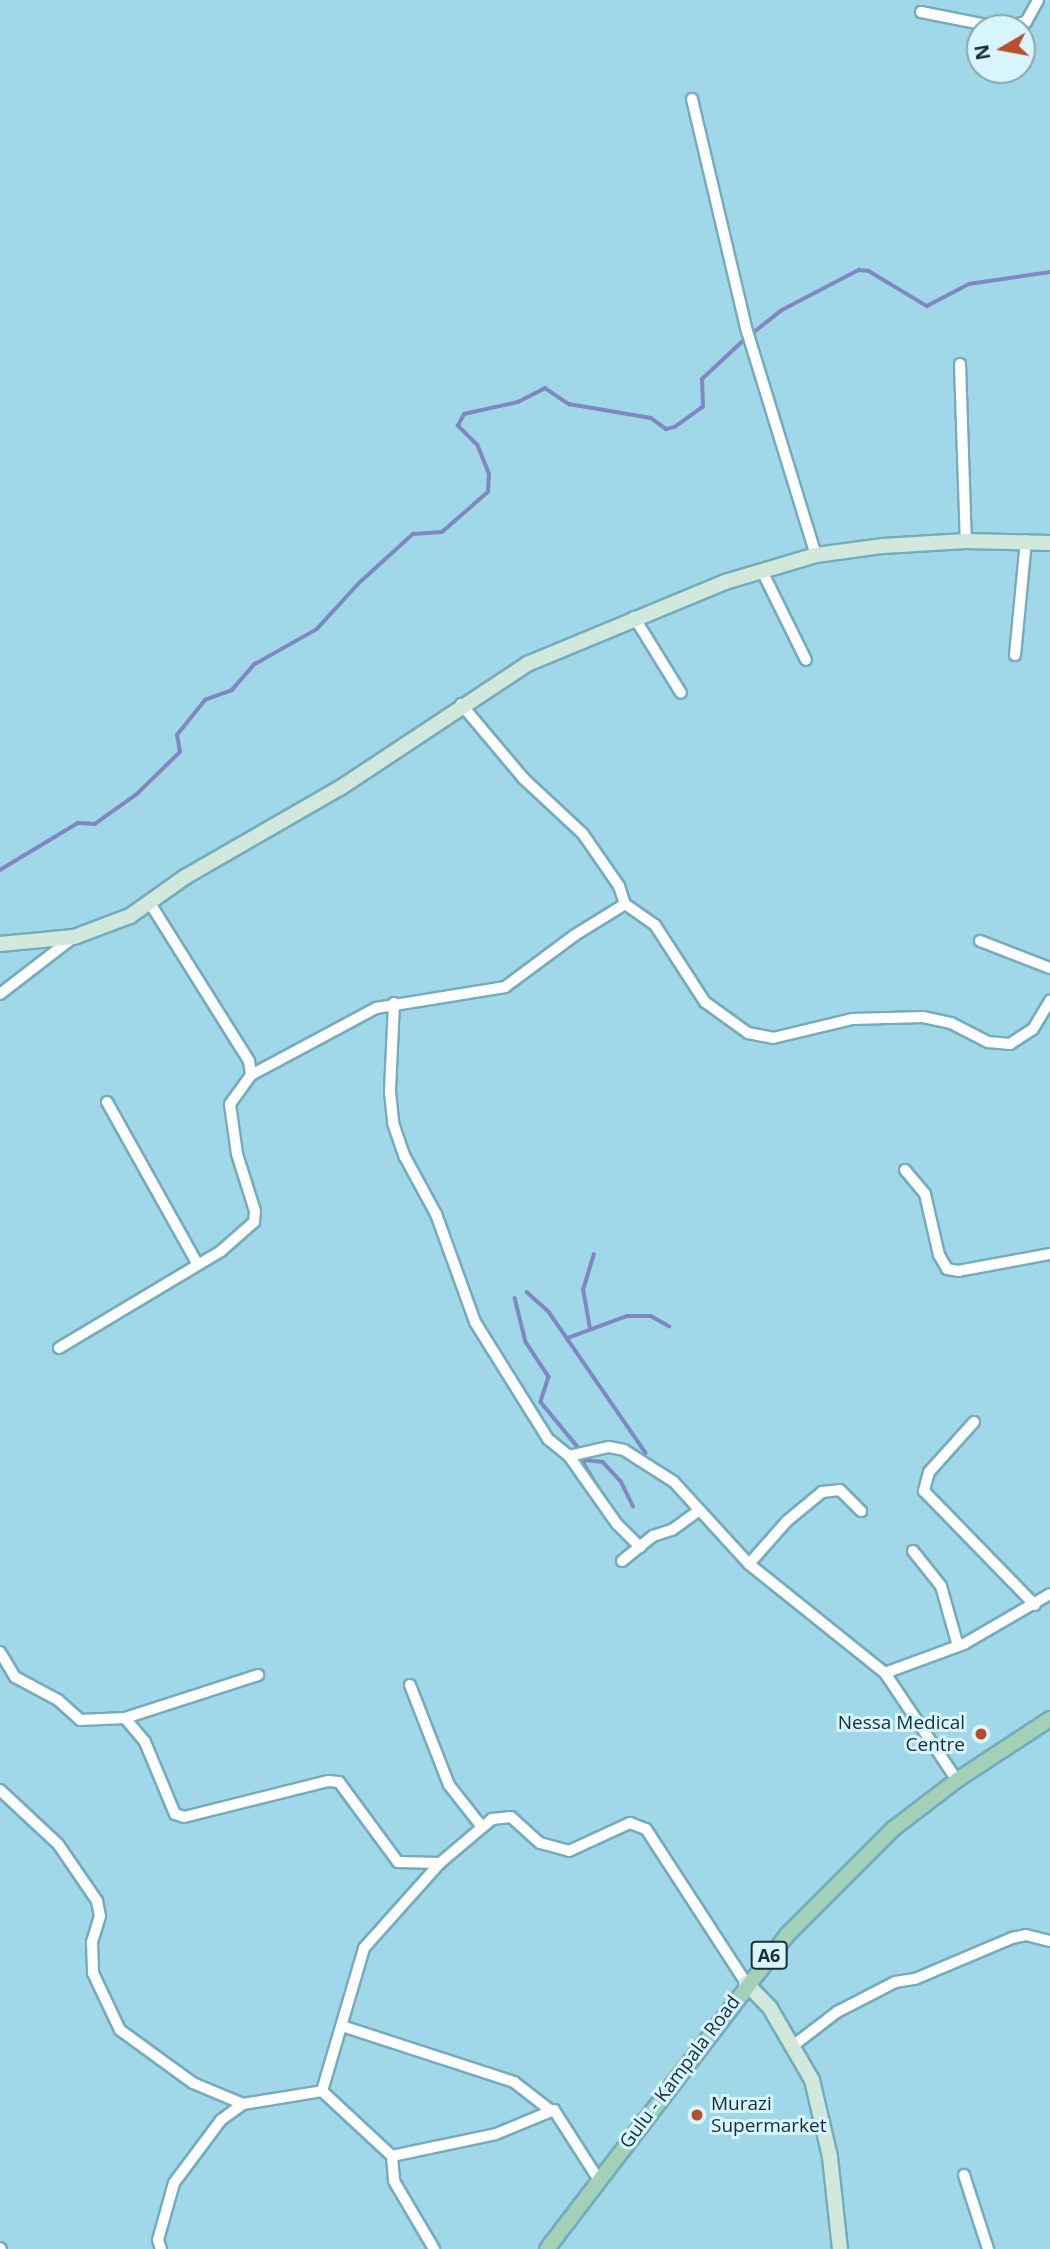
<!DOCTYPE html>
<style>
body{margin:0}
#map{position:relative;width:1050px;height:2249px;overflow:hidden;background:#a0d8ea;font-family:"Open Sans",sans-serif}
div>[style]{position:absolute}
.stream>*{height:3.5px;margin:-1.75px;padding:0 1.75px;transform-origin:1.75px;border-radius:1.75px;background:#8187c3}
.roads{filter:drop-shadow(2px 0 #74acbd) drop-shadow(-2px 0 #74acbd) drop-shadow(0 2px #74acbd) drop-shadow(0 -2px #74acbd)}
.street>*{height:10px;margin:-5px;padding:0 5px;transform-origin:5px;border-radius:5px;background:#fff}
.secondary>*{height:14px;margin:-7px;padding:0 7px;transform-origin:7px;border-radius:7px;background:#d1e8dc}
.primary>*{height:14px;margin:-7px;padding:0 7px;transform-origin:7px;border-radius:7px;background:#a3d1b8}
.dots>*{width:19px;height:19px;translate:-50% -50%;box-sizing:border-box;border:4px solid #d8f4fd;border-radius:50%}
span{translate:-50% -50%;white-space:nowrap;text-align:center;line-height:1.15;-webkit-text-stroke:6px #d8f4fd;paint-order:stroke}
.shield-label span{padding:2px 5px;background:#d8f4fd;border:2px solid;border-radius:5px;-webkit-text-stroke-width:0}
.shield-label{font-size:18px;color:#172e35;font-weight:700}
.poi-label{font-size:19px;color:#172e35}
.right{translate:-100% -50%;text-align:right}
.left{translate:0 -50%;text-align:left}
.street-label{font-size:19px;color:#172e35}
.north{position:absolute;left:966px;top:14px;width:70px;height:70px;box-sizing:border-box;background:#d8f4fd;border:2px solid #8ba5ad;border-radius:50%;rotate:260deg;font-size:19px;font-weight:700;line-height:28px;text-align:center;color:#172e35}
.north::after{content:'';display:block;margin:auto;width:24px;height:32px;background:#b74f2b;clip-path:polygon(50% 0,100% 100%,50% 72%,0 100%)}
</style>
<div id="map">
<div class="stream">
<div style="left:0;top:870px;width:91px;rotate:-31.1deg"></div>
<div style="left:78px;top:823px;width:17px;rotate:3deg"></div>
<div style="left:95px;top:824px;width:52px;rotate:-35.5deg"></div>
<div style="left:137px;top:794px;width:60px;rotate:-44.3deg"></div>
<div style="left:180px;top:752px;width:17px;rotate:-100deg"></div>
<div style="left:177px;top:735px;width:45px;rotate:-51.3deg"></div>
<div style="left:205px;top:700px;width:29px;rotate:-20deg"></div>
<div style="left:232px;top:690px;width:35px;rotate:-49deg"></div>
<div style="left:255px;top:664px;width:71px;rotate:-29.4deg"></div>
<div style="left:317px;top:629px;width:62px;rotate:-47.6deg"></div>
<div style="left:359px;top:583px;width:73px;rotate:-42.2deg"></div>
<div style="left:413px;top:534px;width:29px;rotate:-4deg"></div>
<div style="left:442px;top:532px;width:61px;rotate:-41deg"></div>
<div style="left:488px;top:492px;width:18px;rotate:-87deg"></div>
<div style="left:489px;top:474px;width:31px;rotate:-112deg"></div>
<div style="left:477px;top:445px;width:27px;rotate:-135deg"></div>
<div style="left:458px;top:426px;width:13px;rotate:-63deg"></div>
<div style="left:464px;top:414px;width:55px;rotate:-12.5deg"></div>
<div style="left:518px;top:402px;width:30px;rotate:-27deg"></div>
<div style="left:545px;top:388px;width:29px;rotate:34deg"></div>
<div style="left:569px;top:404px;width:83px;rotate:9.7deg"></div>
<div style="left:651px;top:418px;width:19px;rotate:36deg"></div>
<div style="left:666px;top:429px;width:9px;rotate:-13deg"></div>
<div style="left:675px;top:427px;width:34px;rotate:-36deg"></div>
<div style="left:703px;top:407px;width:28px;rotate:-92deg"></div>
<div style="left:702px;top:379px;width:57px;rotate:-42.9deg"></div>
<div style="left:744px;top:340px;width:48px;rotate:-38.3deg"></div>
<div style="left:782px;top:310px;width:87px;rotate:-27.5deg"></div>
<div style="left:859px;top:270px;width:10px;rotate:6deg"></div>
<div style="left:869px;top:271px;width:68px;rotate:31.1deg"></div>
<div style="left:927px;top:306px;width:47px;rotate:-27.6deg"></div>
<div style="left:969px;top:284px;width:82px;rotate:-8.4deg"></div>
<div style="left:527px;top:1292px;width:30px;rotate:42deg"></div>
<div style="left:549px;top:1312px;width:171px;rotate:55.5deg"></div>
<div style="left:515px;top:1298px;width:45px;rotate:76deg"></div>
<div style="left:526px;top:1342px;width:42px;rotate:56.7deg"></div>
<div style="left:549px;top:1377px;width:26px;rotate:108deg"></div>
<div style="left:541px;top:1402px;width:58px;rotate:50.6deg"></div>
<div style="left:578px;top:1447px;width:7px;rotate:90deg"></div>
<div style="left:578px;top:1454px;width:61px;rotate:58.4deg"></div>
<div style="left:590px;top:1329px;width:40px;rotate:-100deg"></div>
<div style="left:583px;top:1290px;width:37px;rotate:-73deg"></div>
<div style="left:568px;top:1338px;width:63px;rotate:-20.4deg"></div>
<div style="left:627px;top:1316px;width:24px"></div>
<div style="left:651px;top:1316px;width:21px;rotate:29deg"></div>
<div style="left:584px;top:1460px;width:19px;rotate:6deg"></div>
<div style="left:603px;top:1462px;width:26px;rotate:47deg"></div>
<div style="left:621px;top:1481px;width:28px;rotate:64deg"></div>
</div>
<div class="roads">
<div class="street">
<div style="left:921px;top:12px;width:83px;rotate:11.2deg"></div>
<div style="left:1002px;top:28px;width:25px;rotate:-14deg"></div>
<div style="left:1026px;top:22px;width:25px;rotate:-61deg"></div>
<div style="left:692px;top:99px;width:238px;rotate:76.7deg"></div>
<div style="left:747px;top:331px;width:234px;rotate:72.9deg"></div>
<div style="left:960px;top:364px;width:177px;rotate:88.1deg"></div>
<div style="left:762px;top:571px;width:99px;rotate:63.7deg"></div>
<div style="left:634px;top:617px;width:89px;rotate:58.3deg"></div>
<div style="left:1015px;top:655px;width:115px;rotate:-84.5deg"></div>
<div style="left:461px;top:704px;width:97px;rotate:50deg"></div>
<div style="left:523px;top:778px;width:82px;rotate:43deg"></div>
<div style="left:583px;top:834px;width:63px;rotate:55.3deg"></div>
<div style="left:619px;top:886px;width:19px;rotate:72deg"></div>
<div style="left:625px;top:904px;width:37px;rotate:35deg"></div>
<div style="left:655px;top:925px;width:92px;rotate:57deg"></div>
<div style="left:705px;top:1002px;width:53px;rotate:35.8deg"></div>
<div style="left:748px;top:1033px;width:25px;rotate:11deg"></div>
<div style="left:773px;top:1038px;width:81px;rotate:-13.5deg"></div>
<div style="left:852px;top:1019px;width:71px;rotate:-1.6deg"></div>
<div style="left:923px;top:1017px;width:29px;rotate:12deg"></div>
<div style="left:951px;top:1023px;width:42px;rotate:27.2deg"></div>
<div style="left:988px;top:1042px;width:22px;rotate:5deg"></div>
<div style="left:1010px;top:1044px;width:27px;rotate:-33deg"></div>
<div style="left:1033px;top:1029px;width:33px;rotate:-59deg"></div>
<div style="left:980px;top:941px;width:75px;rotate:21.1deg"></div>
<div style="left:0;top:994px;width:93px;rotate:-37.6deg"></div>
<div style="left:394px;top:1003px;width:89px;rotate:92.6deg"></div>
<div style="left:390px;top:1092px;width:31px;rotate:84deg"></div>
<div style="left:393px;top:1123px;width:36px;rotate:71deg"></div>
<div style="left:405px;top:1157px;width:65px;rotate:61.5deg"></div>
<div style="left:436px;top:1214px;width:115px;rotate:70.1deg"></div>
<div style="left:475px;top:1322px;width:138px;rotate:58deg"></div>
<div style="left:548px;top:1439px;width:27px;rotate:39deg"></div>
<div style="left:569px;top:1456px;width:41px;rotate:-12.7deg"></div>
<div style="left:609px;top:1447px;width:15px;rotate:11deg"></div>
<div style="left:624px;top:1450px;width:59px;rotate:32.6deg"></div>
<div style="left:674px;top:1482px;width:111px;rotate:47.6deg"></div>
<div style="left:749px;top:1564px;width:174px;rotate:38.7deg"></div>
<div style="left:885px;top:1673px;width:129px;rotate:56.1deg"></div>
<div style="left:251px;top:1075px;width:142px;rotate:-28.2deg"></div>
<div style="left:376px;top:1008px;width:131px;rotate:-9.2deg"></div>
<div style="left:505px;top:987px;width:87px;rotate:-36.6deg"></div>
<div style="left:575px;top:935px;width:59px;rotate:-31.8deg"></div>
<div style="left:107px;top:1102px;width:184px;rotate:60.8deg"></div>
<div style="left:905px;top:1170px;width:31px;rotate:50deg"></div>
<div style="left:925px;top:1194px;width:63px;rotate:77.1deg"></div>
<div style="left:939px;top:1255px;width:16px;rotate:60deg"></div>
<div style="left:947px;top:1269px;width:11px;rotate:10deg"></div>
<div style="left:958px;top:1271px;width:94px;rotate:-10.5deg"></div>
<div style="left:59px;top:1348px;width:189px;rotate:-30.9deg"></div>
<div style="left:221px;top:1251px;width:44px;rotate:-41.3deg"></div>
<div style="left:254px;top:1222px;width:11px;rotate:-85deg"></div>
<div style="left:255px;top:1211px;width:60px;rotate:-107.5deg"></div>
<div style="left:237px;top:1154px;width:50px;rotate:-98deg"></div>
<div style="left:230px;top:1104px;width:36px;rotate:-54deg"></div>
<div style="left:251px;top:1075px;width:14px;rotate:-98deg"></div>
<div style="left:249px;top:1061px;width:184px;rotate:-122.1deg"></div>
<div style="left:974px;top:1422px;width:67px;rotate:132deg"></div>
<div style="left:929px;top:1472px;width:20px;rotate:105deg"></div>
<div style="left:924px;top:1491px;width:159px;rotate:45.8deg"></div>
<div style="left:569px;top:1456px;width:83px;rotate:54.8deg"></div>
<div style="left:617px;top:1524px;width:33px;rotate:45deg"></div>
<div style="left:913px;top:1551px;width:45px;rotate:51.3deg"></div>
<div style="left:941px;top:1586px;width:62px;rotate:74.2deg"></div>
<div style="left:622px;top:1561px;width:40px;rotate:-39deg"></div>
<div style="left:653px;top:1536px;width:20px;rotate:-18deg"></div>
<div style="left:672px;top:1530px;width:34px;rotate:-36deg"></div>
<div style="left:749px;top:1564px;width:57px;rotate:-48.5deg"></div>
<div style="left:787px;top:1521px;width:45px;rotate:-39.6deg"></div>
<div style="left:822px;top:1492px;width:18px;rotate:-6deg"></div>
<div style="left:840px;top:1490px;width:30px;rotate:45deg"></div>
<div style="left:0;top:1652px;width:29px;rotate:59deg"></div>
<div style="left:15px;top:1677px;width:49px;rotate:28.1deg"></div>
<div style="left:58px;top:1700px;width:30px;rotate:42deg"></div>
<div style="left:80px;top:1720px;width:45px;rotate:-2.5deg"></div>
<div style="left:125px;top:1718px;width:31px;rotate:50deg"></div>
<div style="left:145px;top:1742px;width:78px;rotate:67.4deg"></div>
<div style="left:175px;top:1814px;width:9px;rotate:18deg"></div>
<div style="left:184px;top:1817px;width:148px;rotate:-14deg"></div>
<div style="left:328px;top:1781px;width:11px;rotate:5deg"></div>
<div style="left:339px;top:1782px;width:99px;rotate:53.6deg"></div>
<div style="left:398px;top:1862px;width:42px;rotate:1.4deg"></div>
<div style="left:885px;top:1673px;width:84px;rotate:-20.2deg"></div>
<div style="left:964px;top:1644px;width:99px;rotate:-30.2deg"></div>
<div style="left:410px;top:1685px;width:107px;rotate:68.7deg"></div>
<div style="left:449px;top:1785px;width:53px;rotate:51.8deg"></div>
<div style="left:125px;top:1718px;width:140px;rotate:-17.9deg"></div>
<div style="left:0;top:1790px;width:79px;rotate:43deg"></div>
<div style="left:58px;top:1844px;width:69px;rotate:55.6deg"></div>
<div style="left:97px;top:1901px;width:15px;rotate:79deg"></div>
<div style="left:100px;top:1916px;width:27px;rotate:107deg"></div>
<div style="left:92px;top:1942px;width:31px;rotate:88deg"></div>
<div style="left:93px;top:1973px;width:63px;rotate:64.7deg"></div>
<div style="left:120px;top:2030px;width:90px;rotate:36deg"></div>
<div style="left:193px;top:2083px;width:54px;rotate:22.8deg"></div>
<div style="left:243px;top:2104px;width:80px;rotate:-9.3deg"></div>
<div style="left:342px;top:2026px;width:181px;rotate:18deg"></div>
<div style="left:514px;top:2082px;width:46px;rotate:37.9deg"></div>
<div style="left:794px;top:2045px;width:54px;rotate:-37.5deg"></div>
<div style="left:837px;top:2012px;width:65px;rotate:-27.3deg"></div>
<div style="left:895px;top:1982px;width:20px;rotate:-9deg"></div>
<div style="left:915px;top:1979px;width:105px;rotate:-22.9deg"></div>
<div style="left:1012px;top:1938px;width:14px;rotate:-12deg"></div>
<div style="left:1026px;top:1935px;width:25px;rotate:14deg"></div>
<div style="left:322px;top:2091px;width:149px;rotate:-73.6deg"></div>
<div style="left:364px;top:1948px;width:114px;rotate:-48.2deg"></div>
<div style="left:440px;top:1863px;width:68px;rotate:-40.2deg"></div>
<div style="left:492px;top:1819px;width:19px;rotate:-6deg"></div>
<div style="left:511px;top:1817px;width:39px;rotate:42deg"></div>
<div style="left:540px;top:1843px;width:30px;rotate:15deg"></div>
<div style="left:569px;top:1851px;width:67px;rotate:-24.7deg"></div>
<div style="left:630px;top:1823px;width:17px;rotate:21deg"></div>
<div style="left:646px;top:1829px;width:184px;rotate:57deg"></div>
<div style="left:322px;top:2091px;width:96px;rotate:42.9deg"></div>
<div style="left:392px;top:2156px;width:106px;rotate:-11.9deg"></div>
<div style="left:496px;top:2134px;width:63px;rotate:-22.5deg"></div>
<div style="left:554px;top:2110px;width:83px;rotate:57.3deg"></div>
<div style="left:392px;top:2156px;width:25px;rotate:85deg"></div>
<div style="left:394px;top:2181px;width:79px;rotate:59.5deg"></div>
<div style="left:964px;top:2175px;width:78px;rotate:72deg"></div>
<div style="left:0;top:2248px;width:1px;rotate:45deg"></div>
<div style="left:161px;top:2249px;width:9px;rotate:-108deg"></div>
<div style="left:158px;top:2240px;width:59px;rotate:-74.3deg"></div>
<div style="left:174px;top:2183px;width:79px;rotate:-53.3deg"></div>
<div style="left:221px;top:2120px;width:27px;rotate:-36deg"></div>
</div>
<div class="secondary">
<div style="left:0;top:944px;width:74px;rotate:-5.4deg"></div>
<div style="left:74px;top:937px;width:60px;rotate:-20.6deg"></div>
<div style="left:130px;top:916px;width:67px;rotate:-35.3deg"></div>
<div style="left:185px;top:877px;width:179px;rotate:-29.9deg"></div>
<div style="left:340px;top:788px;width:224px;rotate:-33.5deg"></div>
<div style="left:527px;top:664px;width:214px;rotate:-22.5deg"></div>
<div style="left:725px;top:582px;width:95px;rotate:-16.5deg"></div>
<div style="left:816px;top:555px;width:68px;rotate:-7.7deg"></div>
<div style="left:883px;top:546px;width:83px;rotate:-3.4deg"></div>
<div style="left:966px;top:541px;width:84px;rotate:1.4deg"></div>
<div style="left:746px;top:1983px;width:35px;rotate:46deg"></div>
<div style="left:770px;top:2008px;width:83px;rotate:59.7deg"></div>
<div style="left:812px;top:2080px;width:79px;rotate:76.8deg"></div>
<div style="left:830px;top:2157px;width:93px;rotate:83.8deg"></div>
</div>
<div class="primary">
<div style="left:547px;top:2249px;width:395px;rotate:-52.6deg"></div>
<div style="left:787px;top:1935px;width:150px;rotate:-45deg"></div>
<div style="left:893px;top:1829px;width:81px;rotate:-37.4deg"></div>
<div style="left:957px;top:1780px;width:111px;rotate:-33.3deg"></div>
</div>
</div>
<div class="dots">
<div style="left:981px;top:1734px;background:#b74f2b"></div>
<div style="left:697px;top:2115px;background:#b74f2b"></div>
</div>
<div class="shield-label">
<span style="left:769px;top:1955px">A6</span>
</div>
<div class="poi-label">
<span class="right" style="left:965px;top:1734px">Nessa Medical<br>Centre</span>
<span class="left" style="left:711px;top:2115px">Murazi<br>Supermarket</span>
</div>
<div class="street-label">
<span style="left:680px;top:2072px;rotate:-53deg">Gulu - Kampala Road</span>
</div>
<div class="north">N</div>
</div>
